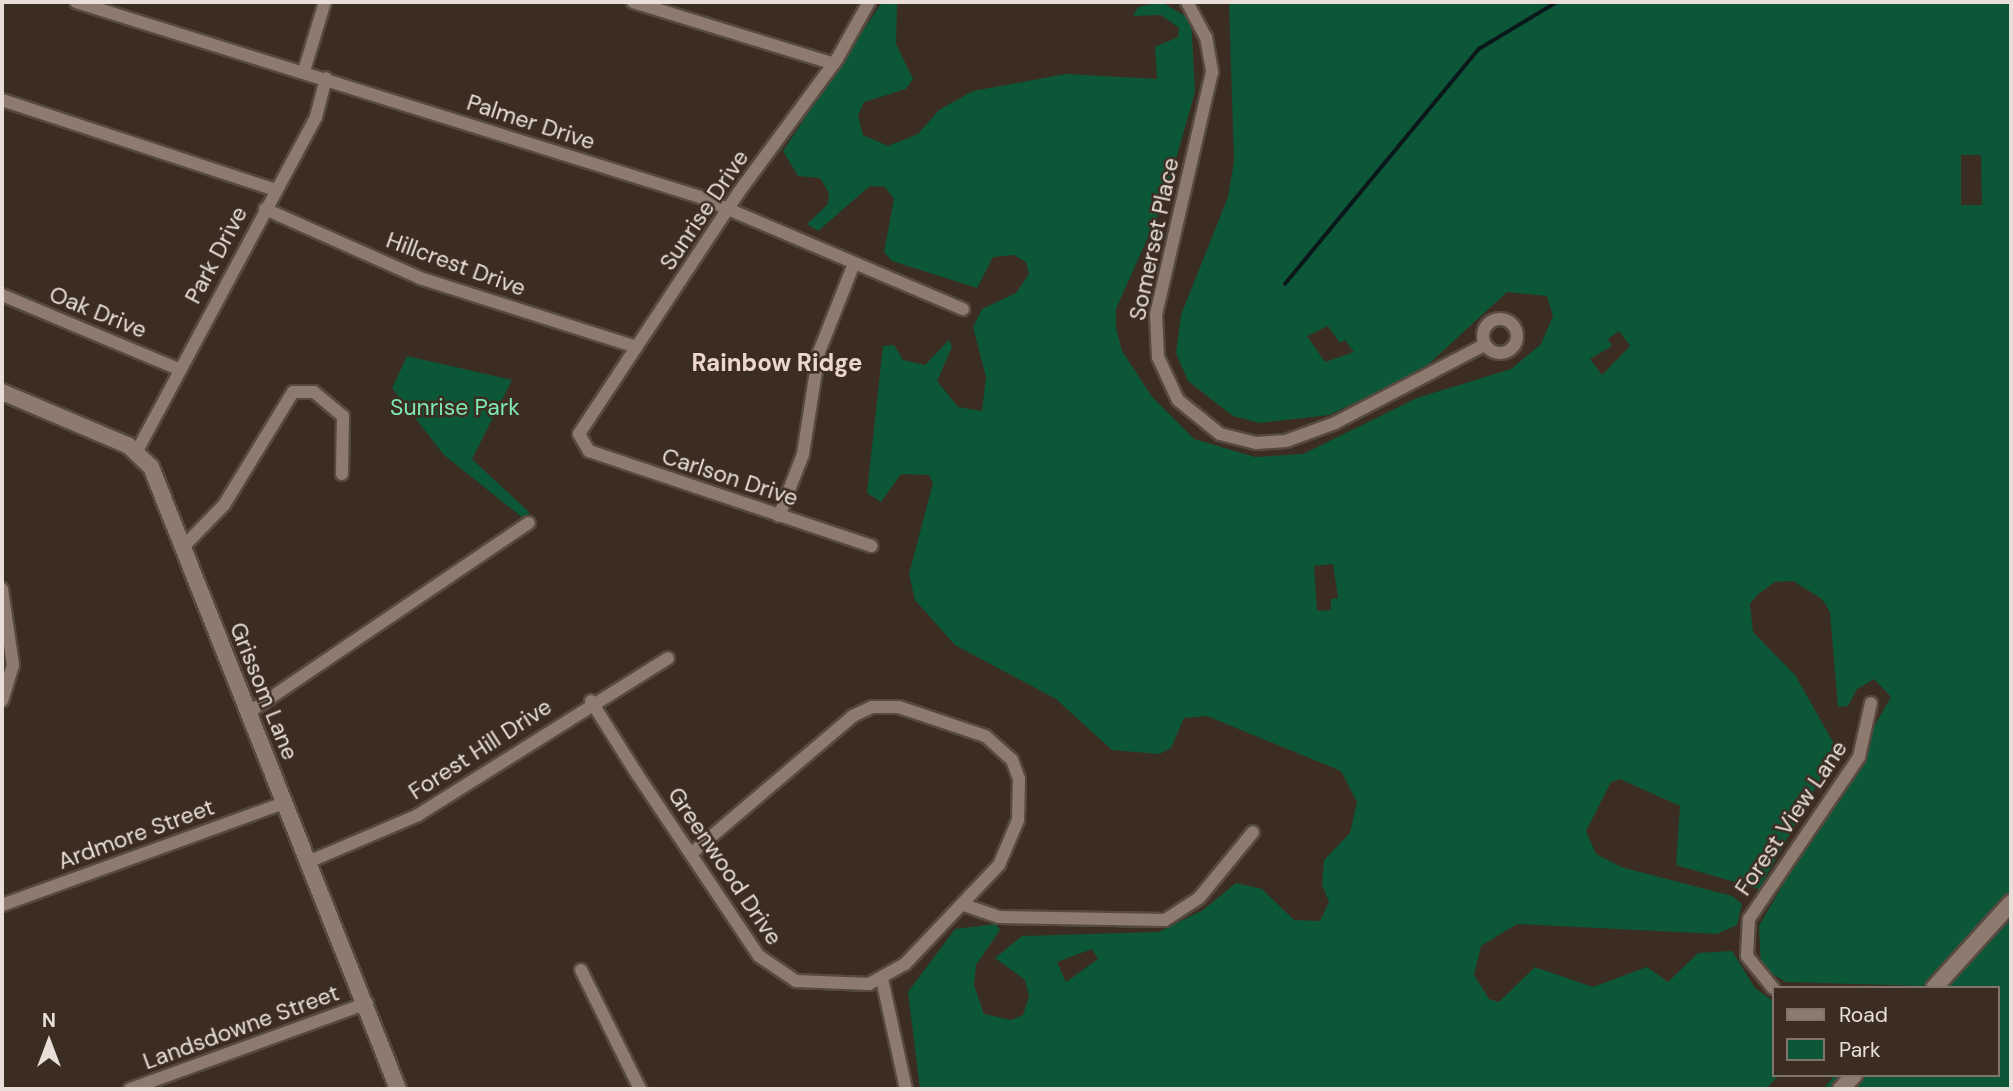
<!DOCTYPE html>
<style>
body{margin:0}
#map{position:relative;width:2013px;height:1091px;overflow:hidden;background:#3c2d22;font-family:"DM Sans",sans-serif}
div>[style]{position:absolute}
.green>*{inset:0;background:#0c5738}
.stream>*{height:3.5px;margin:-1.75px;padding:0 1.75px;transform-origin:1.75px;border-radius:1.75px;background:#0b181b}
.roads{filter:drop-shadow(2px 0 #564a40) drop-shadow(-2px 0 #564a40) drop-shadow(0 2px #564a40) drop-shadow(0 -2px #564a40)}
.minor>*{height:12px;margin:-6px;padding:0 6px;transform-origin:6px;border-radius:6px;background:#8e7b6f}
.minor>.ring{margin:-6px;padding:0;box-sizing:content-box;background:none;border:12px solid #8e7b6f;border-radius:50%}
.tertiary>*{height:16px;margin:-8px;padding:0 8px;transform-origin:8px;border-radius:8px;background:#8e7b6f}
span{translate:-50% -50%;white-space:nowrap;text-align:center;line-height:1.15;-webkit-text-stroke:5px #3c2d22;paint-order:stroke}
.street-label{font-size:23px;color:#e9dfd8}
.park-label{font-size:23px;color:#7de9b1}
.neighbourhood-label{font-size:24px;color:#ecd8ca;font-weight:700}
.frame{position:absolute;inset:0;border:4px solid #e9dfd8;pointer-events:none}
.legend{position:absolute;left:1772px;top:986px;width:228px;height:91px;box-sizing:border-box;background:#3c2d22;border:2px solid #81746b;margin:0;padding:9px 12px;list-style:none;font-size:21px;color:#e9dfd8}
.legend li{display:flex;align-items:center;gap:14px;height:35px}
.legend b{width:35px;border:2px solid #81746b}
.north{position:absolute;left:14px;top:1007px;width:70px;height:70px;-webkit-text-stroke:5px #3c2d22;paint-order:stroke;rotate:0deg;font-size:19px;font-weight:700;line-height:28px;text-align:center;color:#e9dfd8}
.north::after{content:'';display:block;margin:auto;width:24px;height:32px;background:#e9dfd8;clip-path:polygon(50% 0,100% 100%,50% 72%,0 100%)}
</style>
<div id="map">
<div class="green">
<div style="clip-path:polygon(evenodd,882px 2px,897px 2px,896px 44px,913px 79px,906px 89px,864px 102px,858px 116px,863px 135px,888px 146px,918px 134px,939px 110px,973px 91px,1066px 74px,1157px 79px,1155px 47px,1178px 37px,1179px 28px,1161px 15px,1133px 16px,1138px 7px,1161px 2px,1191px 19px,1195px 92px,1164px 201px,1116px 309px,1116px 328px,1122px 351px,1152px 397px,1194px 439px,1255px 457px,1303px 454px,1417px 398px,1511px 369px,1541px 344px,1553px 316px,1547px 296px,1507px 292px,1421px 371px,1329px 415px,1260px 423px,1233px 416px,1188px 381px,1176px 353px,1181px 315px,1228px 197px,1234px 161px,1229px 2px,2011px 2px,2011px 1089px,1823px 1089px,1835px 1075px,1997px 1075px,1997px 988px,1786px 982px,1761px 967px,1759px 926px,1891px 697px,1874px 679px,1857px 689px,1848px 706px,1838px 707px,1830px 612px,1822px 599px,1793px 581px,1775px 582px,1757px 595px,1750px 604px,1753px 632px,1795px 675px,1837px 749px,1759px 889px,1676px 865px,1680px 806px,1620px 779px,1611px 782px,1586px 831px,1596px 854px,1621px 867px,1732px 896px,1742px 904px,1737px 925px,1717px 934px,1517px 924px,1481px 946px,1474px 975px,1489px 999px,1499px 1002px,1535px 967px,1593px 987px,1647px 967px,1668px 982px,1698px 953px,1732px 951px,1755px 988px,1773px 1001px,1773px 1075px,1779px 1075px,1766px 1089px,920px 1089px,908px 992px,955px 929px,996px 924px,1000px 930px,976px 965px,974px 985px,984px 1014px,1011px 1020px,1023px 1015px,1029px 996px,1025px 980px,995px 958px,1022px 936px,1159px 932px,1203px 910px,1236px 883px,1262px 889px,1294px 920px,1320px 921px,1329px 902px,1322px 885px,1324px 860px,1350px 833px,1357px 802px,1341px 771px,1207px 716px,1184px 718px,1171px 748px,1159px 754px,1112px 750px,1056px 699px,955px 645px,915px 600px,909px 574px,933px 483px,929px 475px,901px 474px,881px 502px,867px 493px,883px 346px,894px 345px,903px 360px,925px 365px,949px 340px,952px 347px,937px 381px,958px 407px,982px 411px,986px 377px,973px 327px,982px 309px,1016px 293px,1029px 274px,1026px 262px,1014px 255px,993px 257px,977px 288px,892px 261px,884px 252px,894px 199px,885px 187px,870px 186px,818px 231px,807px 224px,828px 204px,829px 193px,820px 178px,798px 176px,783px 151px,882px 2px,1961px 155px,1981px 155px,1982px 205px,1961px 205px,1961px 155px,882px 2px,1328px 326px,1340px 343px,1345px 340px,1354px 352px,1325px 362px,1307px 336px,1328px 326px,882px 2px,1619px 331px,1630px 346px,1602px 375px,1590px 359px,1612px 346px,1608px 339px,1619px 331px,882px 2px,1333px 564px,1338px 598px,1331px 599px,1331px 610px,1317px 611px,1314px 566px,1333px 564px,882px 2px,1092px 949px,1098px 959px,1066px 982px,1057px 962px,1092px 949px)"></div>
<div style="clip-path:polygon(407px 356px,512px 380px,472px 459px,530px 513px,523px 518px,444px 455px,392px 388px)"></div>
</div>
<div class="stream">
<div style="left:1285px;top:284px;width:305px;rotate:-50.5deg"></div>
<div style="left:1479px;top:49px;width:91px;rotate:-31.1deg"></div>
</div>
<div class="roads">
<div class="minor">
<div style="left:76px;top:2px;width:654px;rotate:17.35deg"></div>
<div style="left:700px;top:197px;width:286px;rotate:23.1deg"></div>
<div style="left:633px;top:2px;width:210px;rotate:17.1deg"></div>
<div style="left:869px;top:2px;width:65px;rotate:119.3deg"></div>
<div style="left:837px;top:59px;width:165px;rotate:126.4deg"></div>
<div style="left:739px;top:192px;width:290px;rotate:123.5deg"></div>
<div style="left:579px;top:434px;width:20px;rotate:60deg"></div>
<div style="left:589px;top:451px;width:298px;rotate:18.6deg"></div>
<div style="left:1187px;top:2px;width:40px;rotate:62deg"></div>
<div style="left:1206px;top:37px;width:36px;rotate:80deg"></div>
<div style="left:1212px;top:72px;width:248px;rotate:103deg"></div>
<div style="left:1156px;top:314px;width:43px;rotate:87.3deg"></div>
<div style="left:1158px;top:357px;width:47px;rotate:65.1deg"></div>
<div style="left:1178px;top:400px;width:54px;rotate:39deg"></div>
<div style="left:1220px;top:434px;width:37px;rotate:14deg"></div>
<div style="left:1256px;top:443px;width:30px;rotate:-4deg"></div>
<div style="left:1286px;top:441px;width:52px;rotate:-20.2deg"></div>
<div style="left:1335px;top:423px;width:166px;rotate:-27.6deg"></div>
<div style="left:304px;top:71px;width:72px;rotate:-73.1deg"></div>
<div style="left:2px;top:100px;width:288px;rotate:18.2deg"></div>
<div style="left:265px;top:209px;width:170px;rotate:24deg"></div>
<div style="left:420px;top:278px;width:227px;rotate:17.7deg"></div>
<div style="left:2px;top:295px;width:191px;rotate:22.8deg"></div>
<div class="ring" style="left:1483px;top:319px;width:22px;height:22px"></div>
<div style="left:137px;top:451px;width:379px;rotate:-61.8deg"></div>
<div style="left:316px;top:117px;width:40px;rotate:-75.6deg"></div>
<div style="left:779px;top:516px;width:66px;rotate:-68.8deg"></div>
<div style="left:803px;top:454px;width:103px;rotate:-81.1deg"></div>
<div style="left:819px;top:352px;width:92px;rotate:-68.4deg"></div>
<div style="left:183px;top:547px;width:59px;rotate:-45.7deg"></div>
<div style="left:224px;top:505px;width:132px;rotate:-58.6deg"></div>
<div style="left:293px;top:392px;width:21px"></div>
<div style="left:314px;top:392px;width:38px;rotate:40deg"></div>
<div style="left:343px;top:416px;width:58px;rotate:91deg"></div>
<div style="left:2px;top:589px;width:77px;rotate:81.8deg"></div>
<div style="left:13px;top:665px;width:37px;rotate:107deg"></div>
<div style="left:591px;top:701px;width:86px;rotate:57.8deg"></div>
<div style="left:637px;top:774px;width:219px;rotate:56.2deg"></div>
<div style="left:759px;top:956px;width:45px;rotate:34deg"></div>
<div style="left:796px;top:981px;width:73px;rotate:2.4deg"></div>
<div style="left:869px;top:984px;width:41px;rotate:-29.1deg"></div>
<div style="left:905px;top:964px;width:137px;rotate:-46.5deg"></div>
<div style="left:999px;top:865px;width:49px;rotate:-67.1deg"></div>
<div style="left:1018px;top:820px;width:41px;rotate:-88.6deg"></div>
<div style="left:1019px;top:779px;width:20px;rotate:-110deg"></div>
<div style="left:1012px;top:760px;width:36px;rotate:-138deg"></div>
<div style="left:985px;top:736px;width:91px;rotate:-161.4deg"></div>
<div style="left:899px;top:707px;width:27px;rotate:180deg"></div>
<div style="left:872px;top:707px;width:21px;rotate:155deg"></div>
<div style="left:853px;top:716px;width:213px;rotate:139.6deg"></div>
<div style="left:248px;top:713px;width:339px;rotate:-34.1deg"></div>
<div style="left:308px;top:862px;width:120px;rotate:-23.1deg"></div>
<div style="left:418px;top:815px;width:295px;rotate:-32.1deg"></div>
<div style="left:2px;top:905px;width:300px;rotate:-19.9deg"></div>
<div style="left:964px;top:905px;width:37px;rotate:19deg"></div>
<div style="left:999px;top:917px;width:166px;rotate:1deg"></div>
<div style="left:1165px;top:920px;width:40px;rotate:-32.9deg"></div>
<div style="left:1199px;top:898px;width:85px;rotate:-50.7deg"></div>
<div style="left:581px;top:970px;width:133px;rotate:63.6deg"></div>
<div style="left:882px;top:979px;width:113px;rotate:77.7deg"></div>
<div style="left:1773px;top:988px;width:41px;rotate:-129.1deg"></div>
<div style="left:1747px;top:956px;width:37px;rotate:-87deg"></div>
<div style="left:1749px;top:919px;width:196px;rotate:-55.8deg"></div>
<div style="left:1859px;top:757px;width:55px;rotate:-77.5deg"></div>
<div style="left:130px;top:1089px;width:252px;rotate:-19.9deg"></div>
</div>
<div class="tertiary">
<div style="left:2px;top:392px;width:138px;rotate:23deg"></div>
<div style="left:129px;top:446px;width:30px;rotate:44deg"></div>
<div style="left:151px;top:467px;width:669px;rotate:68.34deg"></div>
<div style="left:1934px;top:988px;width:115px;rotate:-47.8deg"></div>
<div style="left:1841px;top:1089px;width:19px;rotate:-47deg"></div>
</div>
</div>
<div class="street-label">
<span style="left:531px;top:122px;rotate:18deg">Palmer Drive</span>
<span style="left:704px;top:210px;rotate:-56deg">Sunrise Drive</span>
<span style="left:1154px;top:239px;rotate:-78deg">Somerset Place</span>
<span style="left:216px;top:255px;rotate:-62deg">Park Drive</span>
<span style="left:456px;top:264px;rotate:20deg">Hillcrest Drive</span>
<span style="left:98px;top:312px;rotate:22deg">Oak Drive</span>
<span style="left:730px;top:477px;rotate:18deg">Carlson Drive</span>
<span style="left:264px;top:691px;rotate:68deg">Grissom Lane</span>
<span style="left:480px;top:749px;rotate:-33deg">Forest Hill Drive</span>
<span style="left:1791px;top:818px;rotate:-56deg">Forest View Lane</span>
<span style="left:136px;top:834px;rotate:-20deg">Ardmore Street</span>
<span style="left:725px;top:866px;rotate:56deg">Greenwood Drive</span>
<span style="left:241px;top:1027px;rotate:-20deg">Landsdowne Street</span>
</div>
<div class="park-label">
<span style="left:455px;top:407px">Sunrise Park</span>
</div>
<div class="neighbourhood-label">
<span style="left:777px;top:363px">Rainbow Ridge</span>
</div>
<div class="frame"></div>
<ul class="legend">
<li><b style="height:9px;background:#8e7b6f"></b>Road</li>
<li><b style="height:19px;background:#0c5738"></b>Park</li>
</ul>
<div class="north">N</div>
</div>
